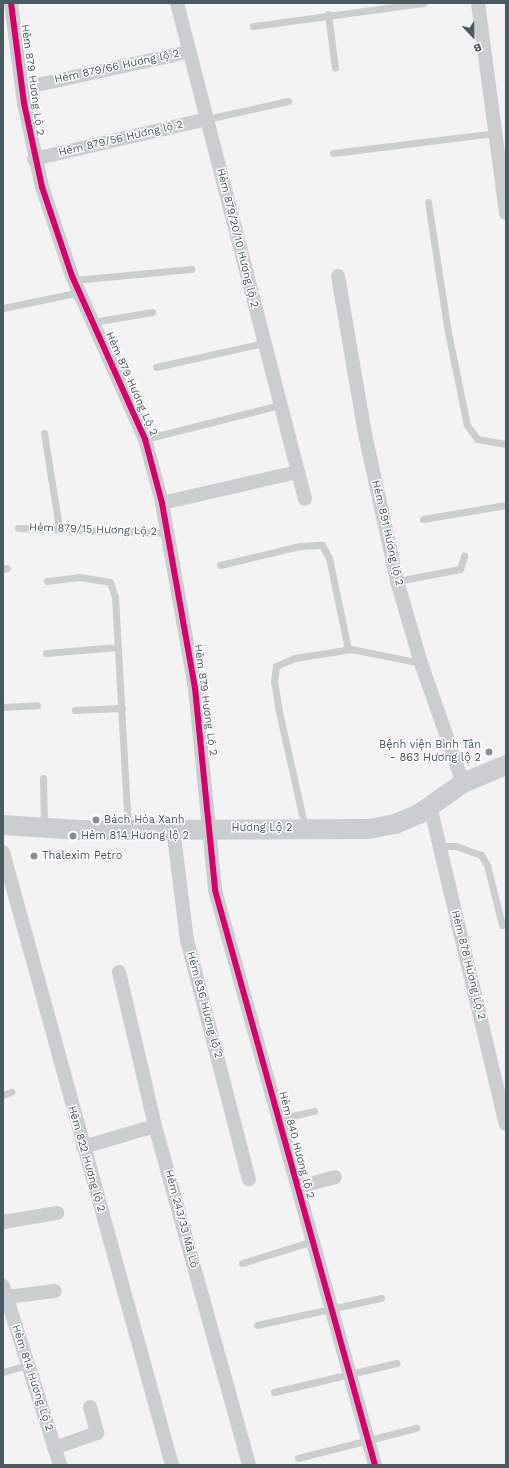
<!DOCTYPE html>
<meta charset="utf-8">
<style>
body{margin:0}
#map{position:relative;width:509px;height:1468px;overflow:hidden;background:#f4f3f3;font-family:"Work Sans",sans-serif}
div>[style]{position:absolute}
.service>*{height:7px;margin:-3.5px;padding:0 3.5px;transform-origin:3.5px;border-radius:3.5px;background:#cacecf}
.minor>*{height:14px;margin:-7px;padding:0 7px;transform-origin:7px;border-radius:7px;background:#cacecf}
.secondary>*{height:20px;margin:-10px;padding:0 10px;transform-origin:10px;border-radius:10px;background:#caced1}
.cycleway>*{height:6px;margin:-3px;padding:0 3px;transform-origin:3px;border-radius:3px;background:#d6006c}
.dots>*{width:11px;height:11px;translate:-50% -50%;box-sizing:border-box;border:2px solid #fff;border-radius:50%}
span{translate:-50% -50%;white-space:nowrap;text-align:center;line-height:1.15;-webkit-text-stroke:3px #fff;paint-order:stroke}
.street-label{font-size:11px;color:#495a61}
.poi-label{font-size:11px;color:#495a61}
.right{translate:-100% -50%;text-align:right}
.left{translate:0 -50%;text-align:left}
.frame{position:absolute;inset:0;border:4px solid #495a61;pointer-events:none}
.north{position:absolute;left:453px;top:16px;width:40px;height:40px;-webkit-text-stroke:3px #fff;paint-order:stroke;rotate:158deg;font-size:11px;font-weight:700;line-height:16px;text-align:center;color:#495a61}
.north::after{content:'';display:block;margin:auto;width:14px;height:18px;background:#495a61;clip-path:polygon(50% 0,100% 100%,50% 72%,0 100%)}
</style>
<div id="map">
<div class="service">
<div style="left:328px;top:14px;width:54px;rotate:82.6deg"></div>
<div style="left:253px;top:26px;width:172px;rotate:-7.7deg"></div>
<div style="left:207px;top:119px;width:83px;rotate:-12.5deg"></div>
<div style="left:333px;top:153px;width:163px;rotate:-7deg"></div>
<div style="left:428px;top:202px;width:132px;rotate:81.3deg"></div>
<div style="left:448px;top:332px;width:95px;rotate:78.5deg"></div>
<div style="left:467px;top:425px;width:17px;rotate:54deg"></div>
<div style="left:477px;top:439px;width:29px;rotate:10deg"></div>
<div style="left:74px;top:280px;width:118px;rotate:-5.4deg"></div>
<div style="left:3px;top:308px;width:79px;rotate:-11.7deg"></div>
<div style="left:93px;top:322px;width:60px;rotate:-9.6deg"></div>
<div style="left:156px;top:367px;width:110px;rotate:-12.6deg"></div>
<div style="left:44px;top:433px;width:96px;rotate:81deg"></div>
<div style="left:145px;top:439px;width:138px;rotate:-14.2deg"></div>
<div style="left:423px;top:519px;width:84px;rotate:-9.6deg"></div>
<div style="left:18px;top:528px;width:150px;rotate:1.9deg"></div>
<div style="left:220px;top:565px;width:82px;rotate:-13.4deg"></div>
<div style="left:300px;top:546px;width:22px;rotate:-3deg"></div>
<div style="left:322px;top:545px;width:15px;rotate:62deg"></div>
<div style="left:329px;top:558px;width:93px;rotate:78.2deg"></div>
<div style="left:3px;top:569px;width:4px;rotate:-14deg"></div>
<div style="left:47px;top:581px;width:32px;rotate:-7deg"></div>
<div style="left:79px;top:577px;width:31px;rotate:9deg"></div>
<div style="left:110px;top:582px;width:16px;rotate:72deg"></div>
<div style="left:115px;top:597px;width:232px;rotate:86.8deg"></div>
<div style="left:397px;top:581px;width:64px;rotate:-10.8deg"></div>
<div style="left:460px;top:569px;width:14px;rotate:-73deg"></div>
<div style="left:46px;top:653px;width:72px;rotate:-4.8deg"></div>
<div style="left:3px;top:707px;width:34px;rotate:-3deg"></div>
<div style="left:75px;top:710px;width:47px;rotate:-2.4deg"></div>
<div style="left:43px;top:778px;width:49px;rotate:88.8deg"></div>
<div style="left:305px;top:828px;width:119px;rotate:-102.6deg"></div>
<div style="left:279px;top:712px;width:30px;rotate:-99deg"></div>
<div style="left:274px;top:682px;width:16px;rotate:-83deg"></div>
<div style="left:276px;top:666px;width:21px;rotate:-23deg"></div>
<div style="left:295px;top:658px;width:57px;rotate:-9.1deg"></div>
<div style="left:351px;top:649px;width:71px;rotate:11.3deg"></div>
<div style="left:439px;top:846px;width:17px"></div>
<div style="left:456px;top:846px;width:27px;rotate:20deg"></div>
<div style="left:481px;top:855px;width:12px;rotate:59deg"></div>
<div style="left:487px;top:865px;width:62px;rotate:76deg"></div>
<div style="left:3px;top:1095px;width:9px;rotate:-21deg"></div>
<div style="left:279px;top:1119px;width:36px;rotate:-13deg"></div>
<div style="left:242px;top:1263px;width:74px;rotate:-17.2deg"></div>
<div style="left:257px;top:1325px;width:127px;rotate:-12.3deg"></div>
<div style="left:3px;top:1372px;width:25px;rotate:-16deg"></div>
<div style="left:274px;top:1392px;width:126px;rotate:-13.3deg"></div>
<div style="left:298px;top:1458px;width:122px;rotate:-14.3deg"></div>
</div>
<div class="minor">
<div style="left:11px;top:3px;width:101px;rotate:82.6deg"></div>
<div style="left:24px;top:103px;width:86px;rotate:77.9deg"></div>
<div style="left:42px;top:187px;width:94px;rotate:71.4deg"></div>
<div style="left:72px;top:276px;width:179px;rotate:65.9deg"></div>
<div style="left:145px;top:439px;width:66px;rotate:75.1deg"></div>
<div style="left:162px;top:503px;width:188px;rotate:79.9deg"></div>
<div style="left:195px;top:688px;width:203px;rotate:84.3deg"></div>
<div style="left:215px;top:890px;width:597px;rotate:74.45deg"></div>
<div style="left:177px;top:3px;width:512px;rotate:75.53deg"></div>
<div style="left:478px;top:3px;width:212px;rotate:82.4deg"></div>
<div style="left:23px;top:88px;width:169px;rotate:-12.3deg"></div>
<div style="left:34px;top:159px;width:178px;rotate:-13deg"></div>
<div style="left:338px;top:276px;width:160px;rotate:80.3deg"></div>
<div style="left:365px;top:434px;width:150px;rotate:77.7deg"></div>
<div style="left:397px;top:581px;width:85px;rotate:73.7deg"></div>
<div style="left:421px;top:663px;width:127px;rotate:70.7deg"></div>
<div style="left:162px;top:503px;width:139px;rotate:-12.9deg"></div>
<div style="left:430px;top:806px;width:327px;rotate:76.6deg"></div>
<div style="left:173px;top:828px;width:113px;rotate:82.9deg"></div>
<div style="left:187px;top:940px;width:247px;rotate:75.5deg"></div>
<div style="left:3px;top:852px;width:636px;rotate:74.59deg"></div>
<div style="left:119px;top:972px;width:158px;rotate:76.8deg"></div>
<div style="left:155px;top:1126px;width:352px;rotate:74.5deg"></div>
<div style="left:83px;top:1147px;width:75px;rotate:-16.3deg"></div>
<div style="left:298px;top:1187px;width:38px;rotate:-15deg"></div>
<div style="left:3px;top:1222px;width:55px;rotate:-9.5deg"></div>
<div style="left:3px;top:1286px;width:188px;rotate:72.3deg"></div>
<div style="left:7px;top:1297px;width:48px;rotate:-7.1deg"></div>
<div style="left:54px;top:1448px;width:46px;rotate:-19.2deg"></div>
<div style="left:97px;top:1433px;width:27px;rotate:-105deg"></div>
</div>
<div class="secondary">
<div style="left:3px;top:825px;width:76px;rotate:3.8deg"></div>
<div style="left:79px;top:830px;width:290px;rotate:-0.2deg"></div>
<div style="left:369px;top:829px;width:26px;rotate:-11deg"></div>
<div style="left:395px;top:824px;width:26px;rotate:-23deg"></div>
<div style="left:419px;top:814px;width:54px;rotate:-35.2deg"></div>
<div style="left:463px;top:783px;width:47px;rotate:-22.7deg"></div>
</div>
<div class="cycleway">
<div style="left:11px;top:3px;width:101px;rotate:82.6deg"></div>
<div style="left:24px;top:103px;width:86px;rotate:77.9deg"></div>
<div style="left:42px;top:187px;width:94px;rotate:71.4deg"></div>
<div style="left:72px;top:276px;width:179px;rotate:65.9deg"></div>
<div style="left:145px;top:439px;width:66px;rotate:75.1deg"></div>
<div style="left:162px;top:503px;width:188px;rotate:79.9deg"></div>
<div style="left:195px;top:688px;width:203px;rotate:84.3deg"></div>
<div style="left:215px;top:890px;width:597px;rotate:74.45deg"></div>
</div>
<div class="dots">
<div style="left:489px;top:752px;background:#859094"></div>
<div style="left:96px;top:820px;background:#859094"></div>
<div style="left:73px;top:836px;background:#859094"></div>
<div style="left:34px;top:856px;background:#859094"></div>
</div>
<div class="street-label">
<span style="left:117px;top:67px;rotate:-12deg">Hẻm 879/66 Hương lộ 2</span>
<span style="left:32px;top:80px;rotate:82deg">Hẻm 879 Hương Lộ 2</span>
<span style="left:121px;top:139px;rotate:-13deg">Hẻm 879/56 Hương lộ 2</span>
<span style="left:237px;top:238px;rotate:76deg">Hẻm 879/20/10 Hương lộ 2</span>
<span style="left:131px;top:384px;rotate:66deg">Hẻm 879 Hương Lộ 2</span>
<span style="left:93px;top:530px;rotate:2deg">Hẻm 879/15 Hương Lộ 2</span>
<span style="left:387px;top:533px;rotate:77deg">Hẻm 891 Hương lộ 2</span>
<span style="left:205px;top:700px;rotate:82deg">Hẻm 879 Hương Lộ 2</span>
<span style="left:262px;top:828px">Hương Lộ 2</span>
<span style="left:468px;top:965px;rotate:76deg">Hẻm 878 Hương Lộ 2</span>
<span style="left:204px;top:1005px;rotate:75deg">Hẻm 836 Hương lộ 2</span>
<span style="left:296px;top:1145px;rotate:75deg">Hẻm 840 Hương lộ 2</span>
<span style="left:86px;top:1159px;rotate:74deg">Hẻm 822 Hương lộ 2</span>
<span style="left:181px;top:1219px;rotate:75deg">Hẻm 243/33 Mã Lò</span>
<span style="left:32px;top:1378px;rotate:72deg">Hẻm 814 Hương Lộ 2</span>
</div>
<div class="poi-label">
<span class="right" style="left:481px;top:752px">Bệnh viện Bình Tân<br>- 863 Hương lộ 2</span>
<span class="left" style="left:104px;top:820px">Bách Hóa Xanh</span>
<span class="left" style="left:81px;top:836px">Hẻm 814 Hương lộ 2</span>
<span class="left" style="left:42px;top:856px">Thalexim Petro</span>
</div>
<div class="frame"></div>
<div class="north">B</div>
</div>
